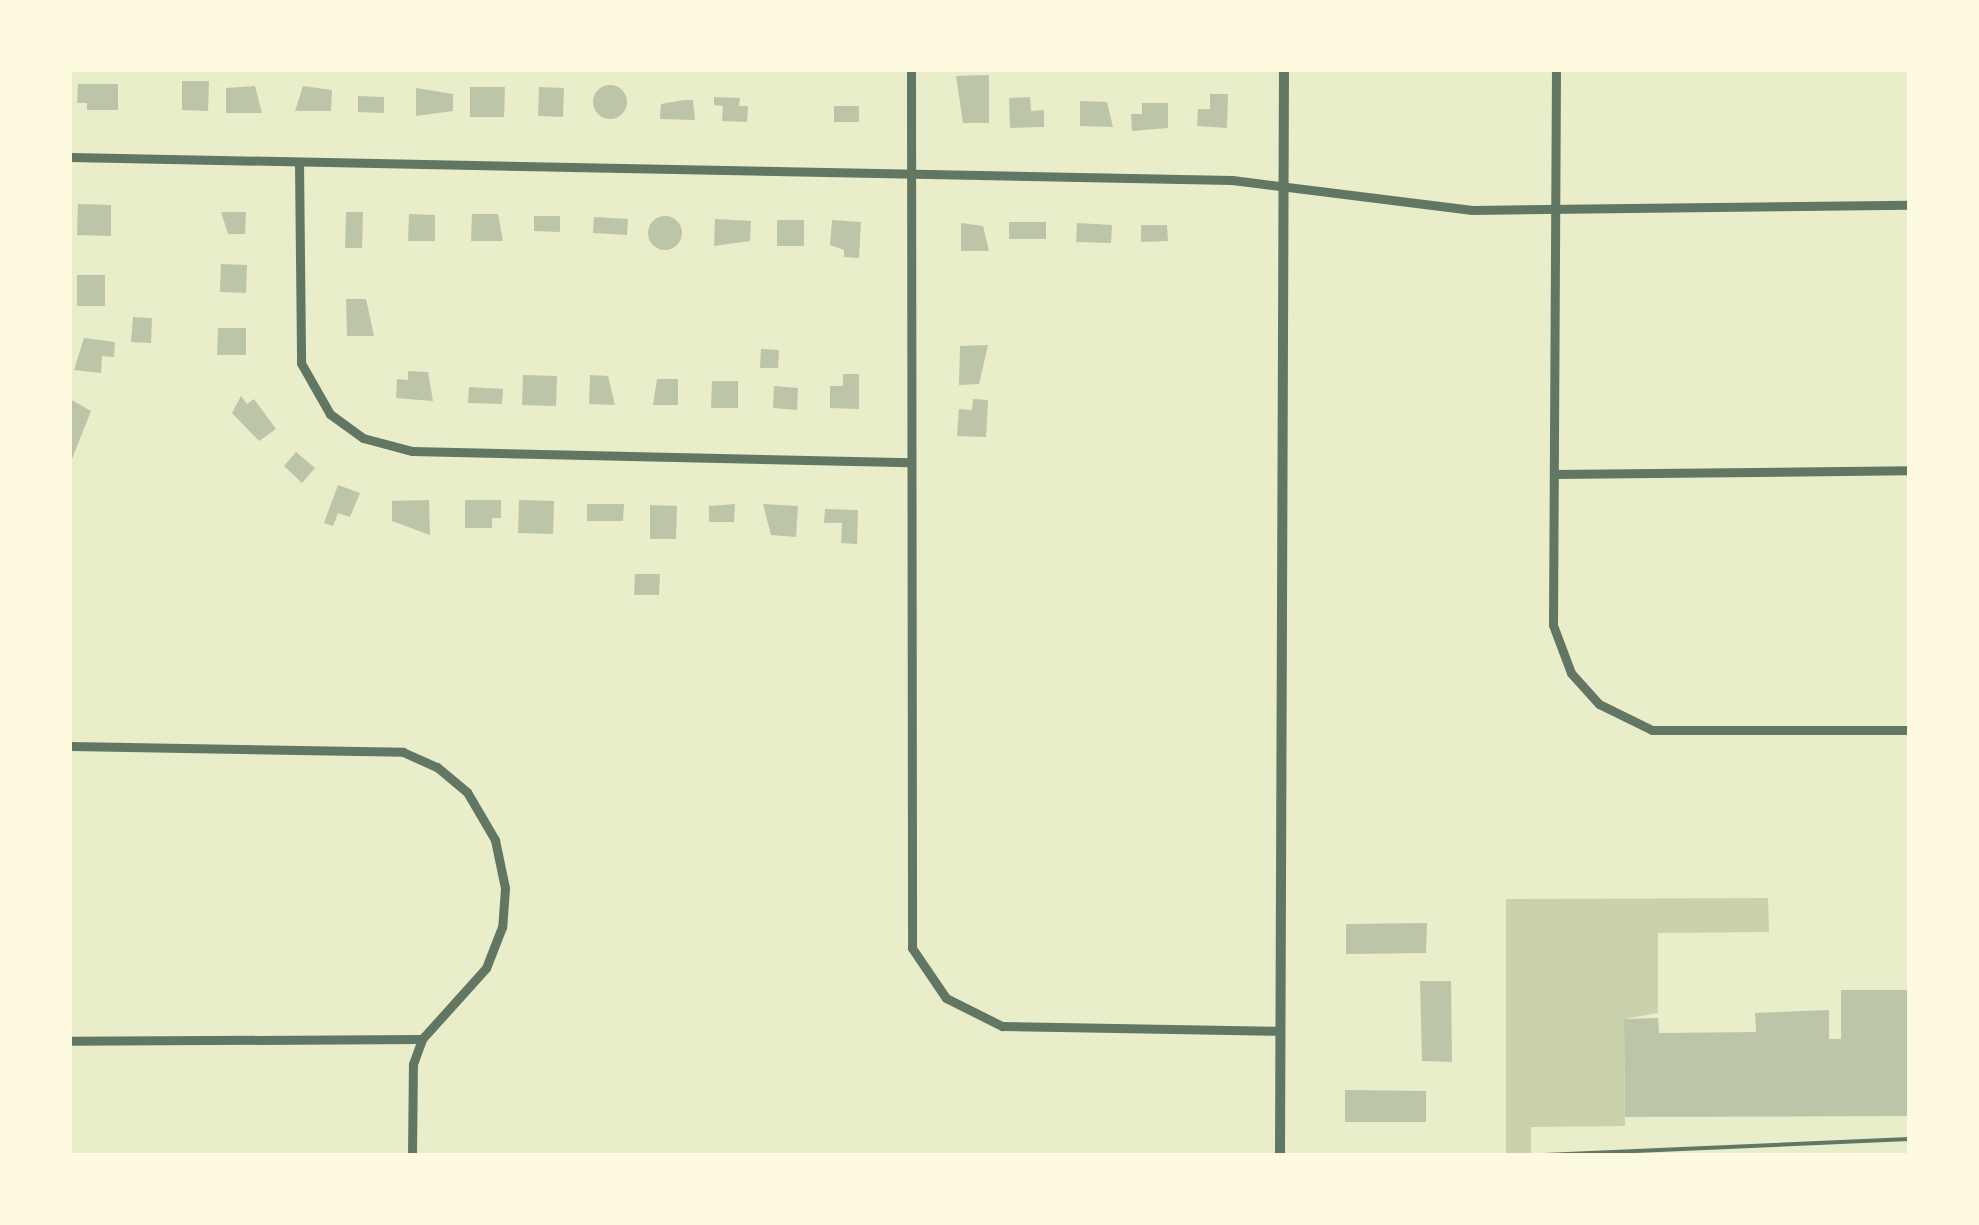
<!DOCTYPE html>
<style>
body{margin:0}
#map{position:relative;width:1979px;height:1225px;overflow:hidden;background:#e9edc9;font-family:Commissioner,sans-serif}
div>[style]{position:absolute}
.green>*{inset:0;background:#cad2ad}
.building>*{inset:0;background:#bcc5a7}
.round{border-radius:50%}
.service>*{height:4px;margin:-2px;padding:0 2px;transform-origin:2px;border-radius:2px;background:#617663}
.minor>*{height:9px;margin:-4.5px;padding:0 4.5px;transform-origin:4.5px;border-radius:4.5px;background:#617663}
.tertiary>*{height:10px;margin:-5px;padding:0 5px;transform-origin:5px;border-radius:5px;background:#617663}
span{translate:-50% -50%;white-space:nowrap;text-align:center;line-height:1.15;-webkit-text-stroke:10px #fefae0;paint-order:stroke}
.frame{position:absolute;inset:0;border:72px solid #fefae0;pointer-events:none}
</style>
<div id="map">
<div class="green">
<div style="clip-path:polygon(1768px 898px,1769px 932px,1658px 933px,1658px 1013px,1624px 1019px,1625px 1126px,1531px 1127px,1531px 1155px,1506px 1155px,1506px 899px)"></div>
</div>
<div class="building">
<div style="clip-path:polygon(989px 75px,989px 123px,963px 123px,956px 76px)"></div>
<div style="clip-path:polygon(182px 81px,209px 81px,208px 111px,182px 110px)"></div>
<div style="clip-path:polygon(78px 84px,118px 84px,118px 110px,87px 110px,87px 103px,77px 103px)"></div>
<div class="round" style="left:593px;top:85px;width:34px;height:34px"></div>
<div style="clip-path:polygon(255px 86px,262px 113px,226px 113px,226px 88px)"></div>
<div style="clip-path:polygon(303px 86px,332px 90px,331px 111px,295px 111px)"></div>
<div style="clip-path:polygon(470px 87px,505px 87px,504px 117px,470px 117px)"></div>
<div style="clip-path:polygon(539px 87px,564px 88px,563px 117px,538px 116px)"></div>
<div style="clip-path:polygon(416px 88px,453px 94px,453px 111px,416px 116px)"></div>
<div style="clip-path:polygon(1210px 94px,1228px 94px,1227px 128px,1197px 126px,1198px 109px,1210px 109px)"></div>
<div style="clip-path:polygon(358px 96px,384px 97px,384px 113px,358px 112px)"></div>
<div style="clip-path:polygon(714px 97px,740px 98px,739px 106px,748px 106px,747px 122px,722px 121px,723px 106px,714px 105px)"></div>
<div style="clip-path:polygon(1030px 97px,1031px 111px,1044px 110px,1044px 127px,1010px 128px,1009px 98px)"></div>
<div style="clip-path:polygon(684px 100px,693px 100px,695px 120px,660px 119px,661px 104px)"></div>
<div style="clip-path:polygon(1080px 101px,1107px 102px,1113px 127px,1080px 126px)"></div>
<div style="clip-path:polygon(1142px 103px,1168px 103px,1168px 128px,1132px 131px,1131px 114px,1142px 114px)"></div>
<div style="clip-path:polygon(834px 106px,859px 106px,859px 122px,834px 122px)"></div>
<div style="clip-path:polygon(78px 204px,111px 205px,111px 236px,77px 235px)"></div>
<div style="clip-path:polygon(221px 212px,246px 212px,245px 234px,228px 234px)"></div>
<div style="clip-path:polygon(346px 212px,363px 212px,362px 248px,345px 248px)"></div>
<div style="clip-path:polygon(409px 214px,435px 215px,435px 241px,408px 241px)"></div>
<div style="clip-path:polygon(472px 214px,498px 214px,503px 241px,471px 241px)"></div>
<div style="clip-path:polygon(534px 216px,560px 216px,560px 232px,534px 231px)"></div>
<div class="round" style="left:648px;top:216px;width:34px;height:34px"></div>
<div style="clip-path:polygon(594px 217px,628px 219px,627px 235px,593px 233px)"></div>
<div style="clip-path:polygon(715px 219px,751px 221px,750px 241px,714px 246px)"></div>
<div style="clip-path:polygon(777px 220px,804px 220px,804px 246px,777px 246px)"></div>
<div style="clip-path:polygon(832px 220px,861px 222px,859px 258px,844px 257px,844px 250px,830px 245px)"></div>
<div style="clip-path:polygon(1009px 222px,1046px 222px,1046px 239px,1009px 239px)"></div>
<div style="clip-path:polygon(961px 223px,983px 226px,989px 251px,961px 251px)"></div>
<div style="clip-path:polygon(1077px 223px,1112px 225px,1111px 243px,1076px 242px)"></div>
<div style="clip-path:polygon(1141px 225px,1167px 225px,1168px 241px,1141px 242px)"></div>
<div style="clip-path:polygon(221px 264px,247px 265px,246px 293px,220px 292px)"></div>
<div style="clip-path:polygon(77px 275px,105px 275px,105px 306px,77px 306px)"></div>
<div style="clip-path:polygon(346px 299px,366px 299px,374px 336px,347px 336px)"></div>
<div style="clip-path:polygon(133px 317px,152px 318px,151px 343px,131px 342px)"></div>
<div style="clip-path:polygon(218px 328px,246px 328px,246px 355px,217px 355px)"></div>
<div style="clip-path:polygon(84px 338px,115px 342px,114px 357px,102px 356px,101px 373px,74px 370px)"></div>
<div style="clip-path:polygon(988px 345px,979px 384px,959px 385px,960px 346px)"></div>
<div style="clip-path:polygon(761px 349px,779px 350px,778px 368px,760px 368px)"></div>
<div style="clip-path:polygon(408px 371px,428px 372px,433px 401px,396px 398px,397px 379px,408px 380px)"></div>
<div style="clip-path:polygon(843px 374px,859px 374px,859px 409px,830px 408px,830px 386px,843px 386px)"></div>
<div style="clip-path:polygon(523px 375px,557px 376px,556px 406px,522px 405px)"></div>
<div style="clip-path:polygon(590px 375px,608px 376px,615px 405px,589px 404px)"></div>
<div style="clip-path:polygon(657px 379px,678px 379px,678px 405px,653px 405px)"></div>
<div style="clip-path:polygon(712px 381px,738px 381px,738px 408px,711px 408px)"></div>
<div style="clip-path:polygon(774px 386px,798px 388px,797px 410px,773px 408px)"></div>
<div style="clip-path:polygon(469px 387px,503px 389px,502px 404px,468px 403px)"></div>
<div style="clip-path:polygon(241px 396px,247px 404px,254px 399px,276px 429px,259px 441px,232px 413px)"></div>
<div style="clip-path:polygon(70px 399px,91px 411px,70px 464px)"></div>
<div style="clip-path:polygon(973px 399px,988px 400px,986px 437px,957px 436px,959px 409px,972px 410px)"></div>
<div style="clip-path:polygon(296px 452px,315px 468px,302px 483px,284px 466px)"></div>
<div style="clip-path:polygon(338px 485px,360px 493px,350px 517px,338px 513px,333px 526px,324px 523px)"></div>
<div style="clip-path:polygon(429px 500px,430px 535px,392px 521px,392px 501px)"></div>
<div style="clip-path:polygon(465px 500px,501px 500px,501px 518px,492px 518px,492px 528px,465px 528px)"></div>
<div style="clip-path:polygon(519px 500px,554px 501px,553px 534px,518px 533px)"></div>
<div style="clip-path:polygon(587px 504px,624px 504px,623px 521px,587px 521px)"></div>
<div style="clip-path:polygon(735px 504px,734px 522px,709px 522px,709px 506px)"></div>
<div style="clip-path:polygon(763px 504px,798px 506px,796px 537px,771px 535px)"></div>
<div style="clip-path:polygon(650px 505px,677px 506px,676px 539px,650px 539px)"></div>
<div style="clip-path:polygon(825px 509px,858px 510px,857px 544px,841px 543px,842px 523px,824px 523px)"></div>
<div style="clip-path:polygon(635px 574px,660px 574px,659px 595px,634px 595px)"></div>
<div style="clip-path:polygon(1427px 923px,1426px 953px,1346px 954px,1346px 924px)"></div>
<div style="clip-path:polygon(1420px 981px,1451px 981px,1452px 1062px,1422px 1061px)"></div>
<div style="clip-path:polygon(1841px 990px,1909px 990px,1909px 1116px,1625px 1117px,1624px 1019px,1658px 1018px,1659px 1033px,1756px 1032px,1755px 1013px,1829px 1010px,1829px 1039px,1841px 1039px)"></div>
<div style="clip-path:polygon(1345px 1090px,1426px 1091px,1426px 1122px,1345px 1122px)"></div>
</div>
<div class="service">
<div style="left:1544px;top:1155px;width:365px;rotate:-2.5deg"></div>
</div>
<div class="minor">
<div style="left:911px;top:70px;width:878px;rotate:89.93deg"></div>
<div style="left:912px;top:948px;width:60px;rotate:55.8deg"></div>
<div style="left:946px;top:998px;width:63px;rotate:26.6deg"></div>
<div style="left:1002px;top:1026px;width:277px;rotate:1deg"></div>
<div style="left:1556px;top:70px;width:555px;rotate:90.31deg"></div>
<div style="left:1553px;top:625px;width:51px;rotate:69.4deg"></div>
<div style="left:1571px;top:673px;width:42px;rotate:47.9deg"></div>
<div style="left:1599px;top:704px;width:59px;rotate:26.1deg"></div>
<div style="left:1652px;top:730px;width:257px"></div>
<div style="left:70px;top:157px;width:1162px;rotate:1.13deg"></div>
<div style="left:1232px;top:180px;width:242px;rotate:7.1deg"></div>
<div style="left:1472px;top:210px;width:437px;rotate:-0.7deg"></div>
<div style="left:299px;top:162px;width:201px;rotate:89.4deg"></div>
<div style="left:301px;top:363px;width:59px;rotate:60.4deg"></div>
<div style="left:330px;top:414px;width:41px;rotate:36deg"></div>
<div style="left:363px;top:438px;width:51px;rotate:14.9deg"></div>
<div style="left:412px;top:451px;width:498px;rotate:1.3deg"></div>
<div style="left:1554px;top:474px;width:355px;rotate:-0.6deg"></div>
<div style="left:70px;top:746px;width:333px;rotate:1deg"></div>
<div style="left:403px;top:752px;width:37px;rotate:24deg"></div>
<div style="left:437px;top:767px;width:39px;rotate:40deg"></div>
<div style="left:467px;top:792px;width:56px;rotate:59.7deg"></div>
<div style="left:495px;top:840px;width:49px;rotate:78.2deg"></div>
<div style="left:505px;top:888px;width:39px;rotate:94deg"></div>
<div style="left:502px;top:927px;width:44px;rotate:111.3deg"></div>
<div style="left:486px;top:968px;width:96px;rotate:132deg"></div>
<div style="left:422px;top:1039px;width:352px;rotate:179.7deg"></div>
<div style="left:412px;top:1155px;width:91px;rotate:-89.4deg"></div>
<div style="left:413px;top:1064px;width:27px;rotate:-70deg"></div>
</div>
<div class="tertiary">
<div style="left:1280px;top:1155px;width:1085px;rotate:-89.79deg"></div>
</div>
<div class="frame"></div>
</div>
